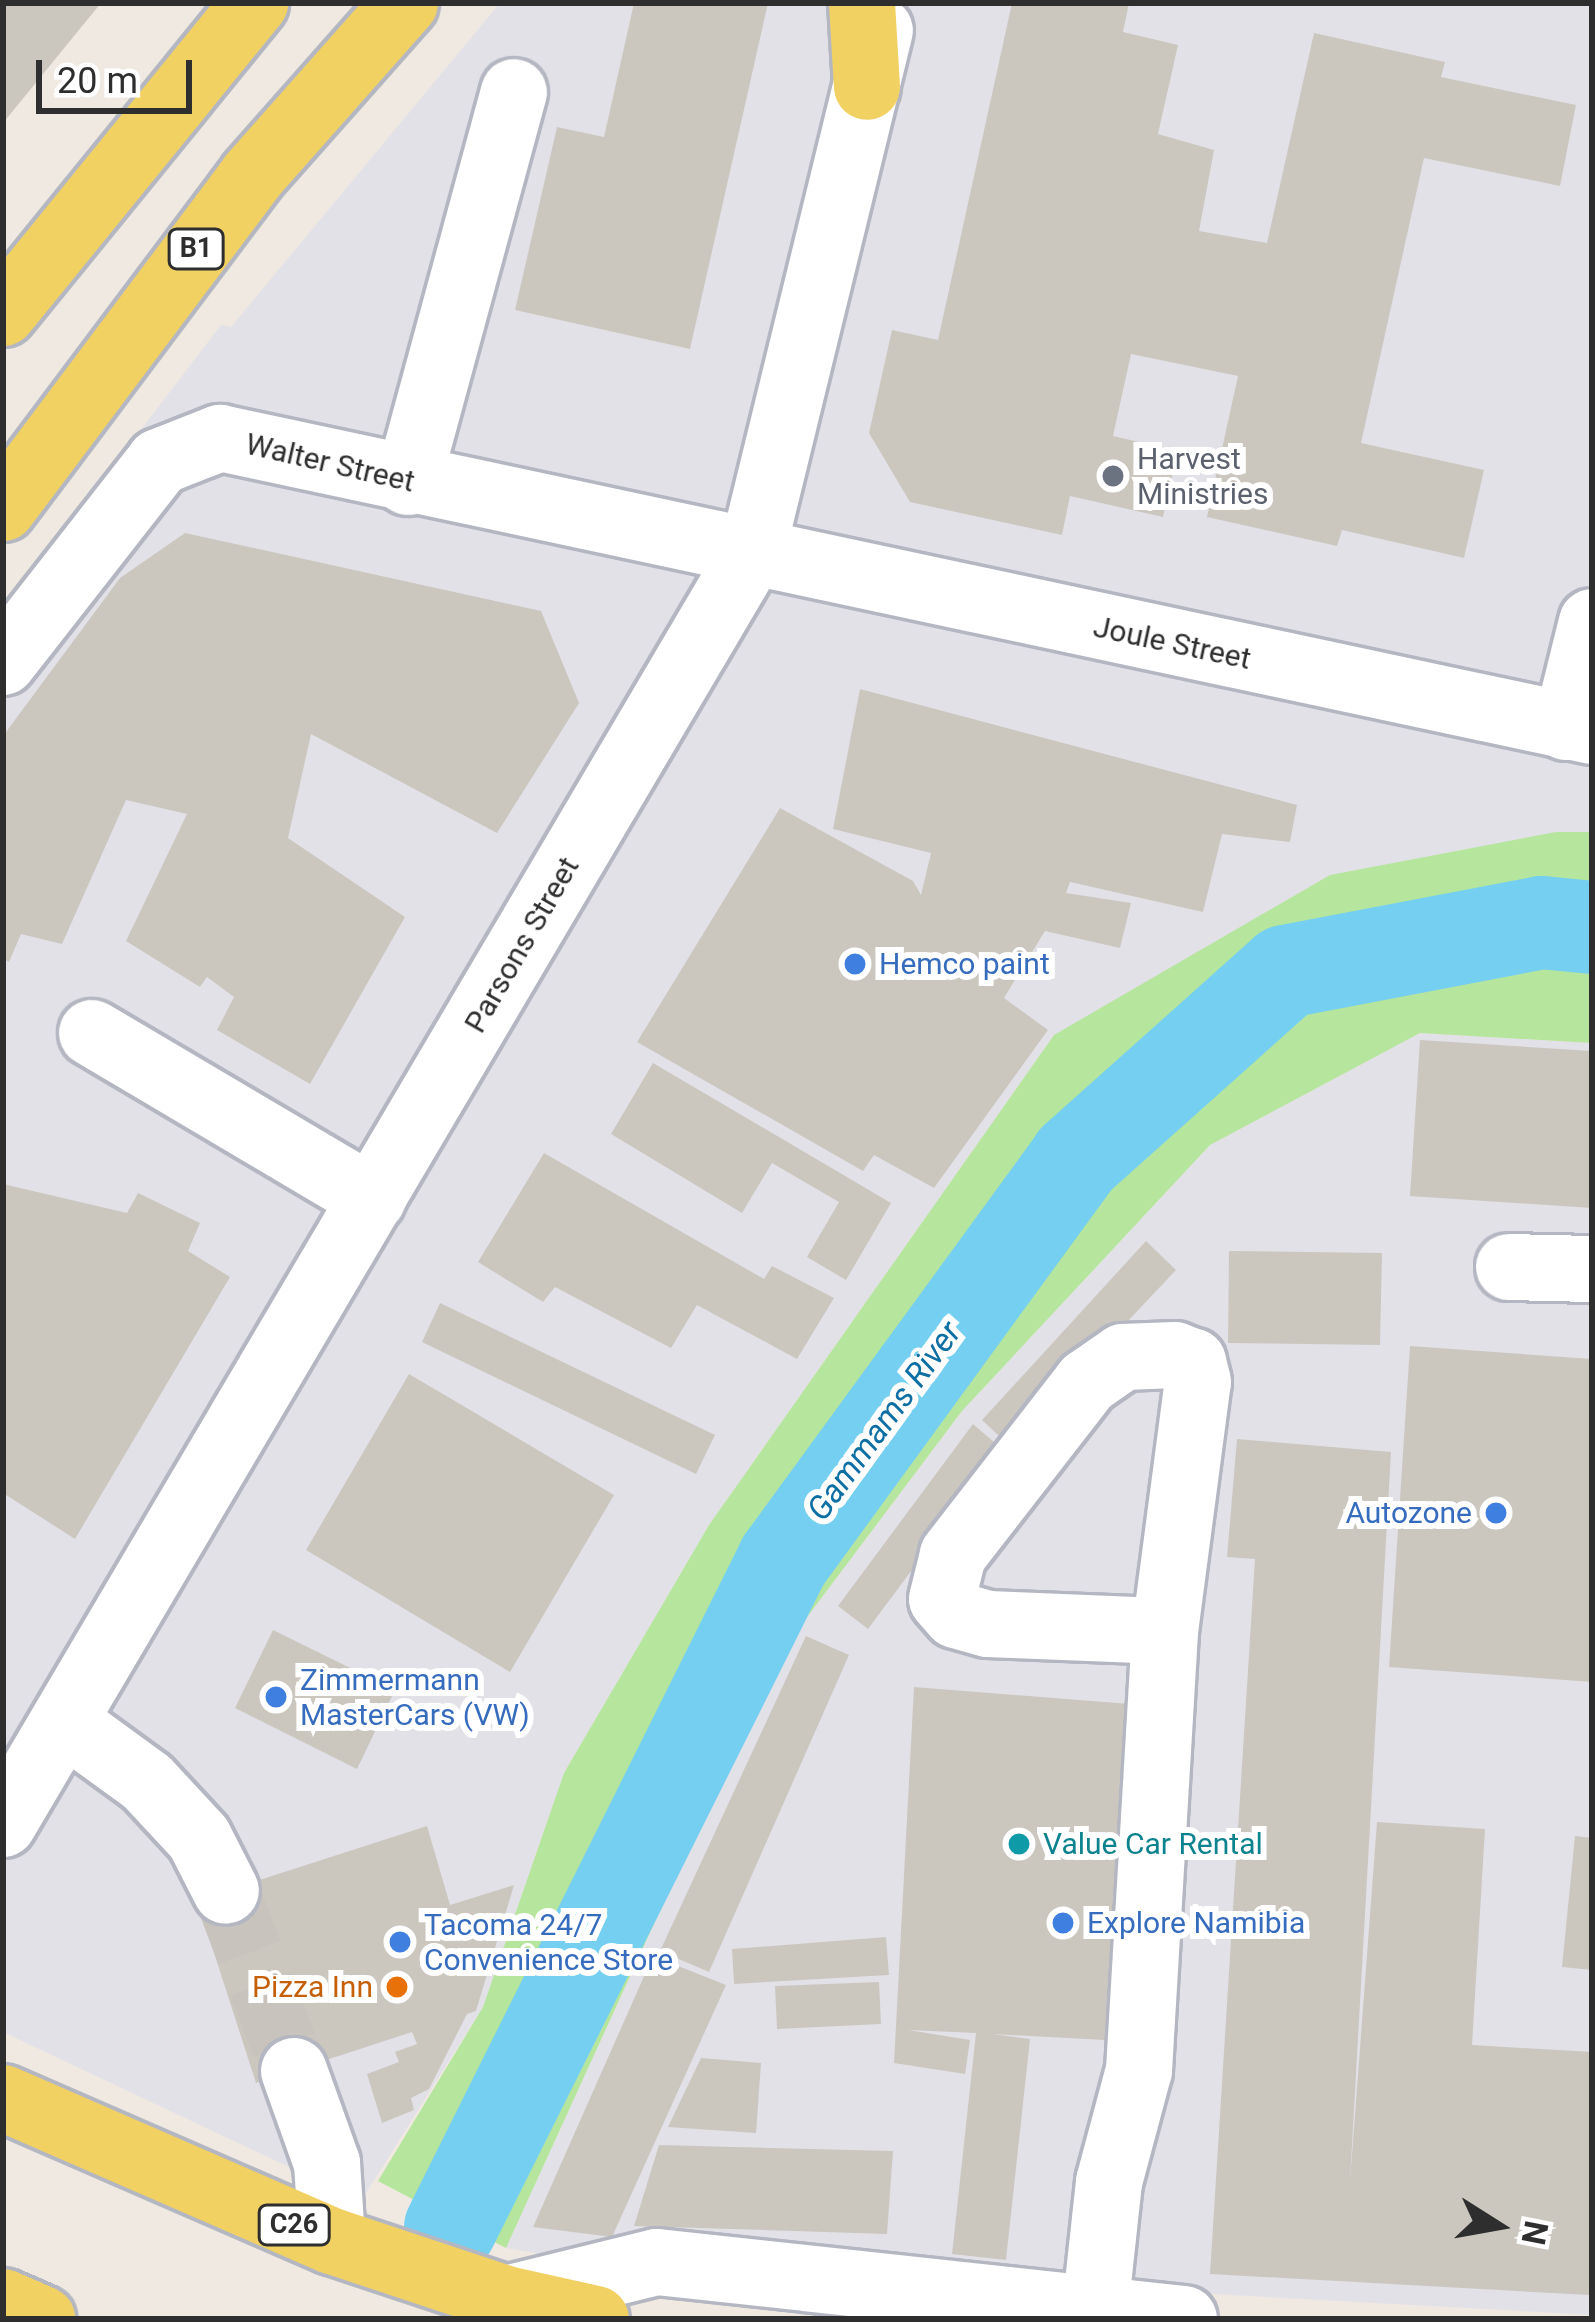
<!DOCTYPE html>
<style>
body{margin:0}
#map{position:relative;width:1595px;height:2322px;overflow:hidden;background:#efe9e1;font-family:Roboto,sans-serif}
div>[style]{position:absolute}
.industrial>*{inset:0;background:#e3e1e8}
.green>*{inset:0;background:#b6e59e}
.river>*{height:93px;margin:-46.5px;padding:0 46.5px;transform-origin:46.5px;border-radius:46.5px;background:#75cff0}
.building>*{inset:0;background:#cbc7bf}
.minor-tunnel>*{height:66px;margin-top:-33px;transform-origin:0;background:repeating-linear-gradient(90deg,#c8c4bd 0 66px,transparent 0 99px)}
.roads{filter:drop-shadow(3px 0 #b4b7c1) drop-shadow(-3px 0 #b4b7c1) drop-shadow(0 3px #b4b7c1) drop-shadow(0 -3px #b4b7c1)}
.minor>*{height:66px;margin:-33px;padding:0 33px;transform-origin:33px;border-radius:33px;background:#fff}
.major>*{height:66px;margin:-33px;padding:0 33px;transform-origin:33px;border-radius:33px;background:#f2d163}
.dots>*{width:33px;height:33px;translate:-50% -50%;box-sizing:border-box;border:6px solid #fff;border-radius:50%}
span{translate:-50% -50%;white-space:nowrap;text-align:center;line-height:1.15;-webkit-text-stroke:12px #fff;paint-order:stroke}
.shield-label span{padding:3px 9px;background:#fff;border:3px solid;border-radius:9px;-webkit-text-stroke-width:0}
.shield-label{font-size:27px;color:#2e2e2e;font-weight:700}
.worship-label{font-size:30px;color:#5b616d}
.left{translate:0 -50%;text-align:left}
.street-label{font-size:30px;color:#2e2e2e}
.shop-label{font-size:30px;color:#366cbe}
.right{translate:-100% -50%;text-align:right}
.culture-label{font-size:30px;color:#0d838f}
.food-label{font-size:30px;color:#c56008}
.water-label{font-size:33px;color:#0d6fa3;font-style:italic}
.frame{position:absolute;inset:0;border:6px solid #2e2e2e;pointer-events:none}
.north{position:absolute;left:1439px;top:2166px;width:120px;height:120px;-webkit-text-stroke:9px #fff;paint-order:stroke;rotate:101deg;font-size:33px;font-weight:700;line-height:48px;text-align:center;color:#2e2e2e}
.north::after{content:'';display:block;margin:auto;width:42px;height:54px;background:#2e2e2e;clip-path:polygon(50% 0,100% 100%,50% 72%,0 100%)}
.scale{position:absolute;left:36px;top:60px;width:156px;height:54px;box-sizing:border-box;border:6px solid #2e2e2e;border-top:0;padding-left:15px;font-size:36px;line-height:42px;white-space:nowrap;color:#2e2e2e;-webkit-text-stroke:9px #fff;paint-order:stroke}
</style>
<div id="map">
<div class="industrial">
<div style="clip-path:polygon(500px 3px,1592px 3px,1592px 832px,1556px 832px,1054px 1035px,709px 1525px,564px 1773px,483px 2007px,361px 2201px,3px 2032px,3px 610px,221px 325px,231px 327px)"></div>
<div style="clip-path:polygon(1420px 1033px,1592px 1043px,1592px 2315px,565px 2258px,506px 2248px,774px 1661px,962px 1411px,1210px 1145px)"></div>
</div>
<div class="green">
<div style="clip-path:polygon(1556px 832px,1592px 832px,1592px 1043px,1420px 1033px,1210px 1145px,962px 1411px,774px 1661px,506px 2248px,378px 2181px,483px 2007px,564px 1773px,709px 1525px,1054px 1035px,1330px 875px)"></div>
</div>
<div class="river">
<div style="left:450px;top:2227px;width:746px;rotate:-63.47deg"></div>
<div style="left:783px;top:1560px;width:496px;rotate:-53.9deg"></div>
<div style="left:1075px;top:1159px;width:282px;rotate:-41.8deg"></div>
<div style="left:1285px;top:971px;width:261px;rotate:-10.8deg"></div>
<div style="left:1541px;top:922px;width:51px;rotate:5.6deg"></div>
</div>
<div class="building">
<div style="clip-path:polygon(3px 3px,101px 3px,3px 123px)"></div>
<div style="clip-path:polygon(634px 3px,768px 3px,690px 349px,515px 310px,557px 127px,604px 137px)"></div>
<div style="clip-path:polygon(1012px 3px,1129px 3px,1123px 32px,1178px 45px,1158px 134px,1214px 150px,1199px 231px,1267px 243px,1314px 33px,1445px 62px,1441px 77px,1576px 105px,1560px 186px,1424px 158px,1361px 443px,1484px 470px,1464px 558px,1342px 530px,1337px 546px,1207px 517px,1238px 376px,1131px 354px,1113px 436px,1178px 451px,1163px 517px,1070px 496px,1062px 535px,910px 502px,869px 433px,892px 330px,938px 340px)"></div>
<div style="clip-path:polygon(185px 533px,541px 611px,579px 703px,497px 833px,311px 734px,288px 838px,405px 917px,310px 1084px,217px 1030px,234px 997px,207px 977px,200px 987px,126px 941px,187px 814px,126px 800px,62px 944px,21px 934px,9px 962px,3px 959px,3px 736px,120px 578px)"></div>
<div style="clip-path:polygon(860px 689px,1297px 805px,1290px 842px,1222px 834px,1203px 912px,1070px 882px,1066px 893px,1131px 903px,1120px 948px,1045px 931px,1004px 998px,1048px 1030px,934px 1188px,874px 1155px,863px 1171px,637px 1042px,780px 808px,913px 881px,921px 895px,931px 853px,833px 829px)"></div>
<div style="clip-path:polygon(1420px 1040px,1592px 1051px,1592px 1208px,1410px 1196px)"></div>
<div style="clip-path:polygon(653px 1063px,891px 1203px,846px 1280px,807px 1257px,839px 1202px,772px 1163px,742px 1213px,611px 1134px)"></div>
<div style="clip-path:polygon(544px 1153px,764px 1279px,772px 1266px,834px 1298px,797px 1359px,697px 1305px,671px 1348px,555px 1287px,543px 1302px,478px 1262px)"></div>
<div style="clip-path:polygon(3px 1184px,127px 1213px,138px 1193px,200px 1223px,188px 1251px,230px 1277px,75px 1539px,3px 1493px)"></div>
<div style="clip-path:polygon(1146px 1241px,1176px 1270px,1010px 1446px,982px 1420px)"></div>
<div style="clip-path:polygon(1229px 1251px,1382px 1253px,1380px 1345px,1228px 1343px)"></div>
<div style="clip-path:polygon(440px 1303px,715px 1435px,696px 1474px,422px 1342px)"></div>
<div style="clip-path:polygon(1410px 1346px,1592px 1359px,1592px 1682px,1389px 1667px)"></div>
<div style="clip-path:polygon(409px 1374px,614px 1495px,510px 1672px,306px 1550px)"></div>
<div style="clip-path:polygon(973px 1424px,1002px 1449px,868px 1629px,838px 1606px)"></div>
<div style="clip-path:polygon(1237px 1439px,1391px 1452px,1350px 2181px,1377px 1822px,1485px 1829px,1472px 2045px,1592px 2052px,1589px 2295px,1210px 2274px,1255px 1559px,1227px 1557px)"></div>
<div style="clip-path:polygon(273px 1630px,395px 1690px,357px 1769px,235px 1708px)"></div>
<div style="clip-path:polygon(806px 1636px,849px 1655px,709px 1972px,660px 1951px)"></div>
<div style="clip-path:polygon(914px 1687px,1142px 1705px,1123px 2041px,992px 2034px,1030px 2039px,1006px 2260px,952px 2254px,976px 2033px,908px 2030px,970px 2040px,965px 2074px,894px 2063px)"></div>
<div style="clip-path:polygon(427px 1826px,450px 1905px,514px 1885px,476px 2011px,467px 2014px,429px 2089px,411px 2098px,414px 2110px,382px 2123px,367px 2074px,399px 2062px,395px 2052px,417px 2044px,412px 2032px,256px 2083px,197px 1900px)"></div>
<div style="clip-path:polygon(1575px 1836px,1592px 1838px,1592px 1970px,1562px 1967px)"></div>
<div style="clip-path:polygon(886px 1937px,889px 1975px,734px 1984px,732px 1949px)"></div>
<div style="clip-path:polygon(653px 1956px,726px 1985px,612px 2237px,533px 2227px)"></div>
<div style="clip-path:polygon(879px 1982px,881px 2024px,777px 2029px,775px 1986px)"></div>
<div style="clip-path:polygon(701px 2058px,761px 2063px,756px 2133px,668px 2127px)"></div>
<div style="clip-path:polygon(659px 2145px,893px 2151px,887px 2234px,634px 2226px)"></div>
</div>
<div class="minor-tunnel">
<div style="left:226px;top:1891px;width:192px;rotate:69.3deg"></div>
</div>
<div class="roads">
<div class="minor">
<div style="left:408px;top:482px;width:404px;rotate:-74.8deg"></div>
<div style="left:3px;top:662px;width:254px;rotate:-52deg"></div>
<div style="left:159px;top:462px;width:66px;rotate:-21.5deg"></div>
<div style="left:220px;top:438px;width:1403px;rotate:12.05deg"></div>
<div style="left:1566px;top:727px;width:108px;rotate:-76.1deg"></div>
<div style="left:92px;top:1033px;width:326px;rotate:30.6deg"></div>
<div style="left:1509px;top:1267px;width:83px;rotate:1.4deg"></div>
<div style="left:66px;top:1723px;width:100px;rotate:36.1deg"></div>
<div style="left:147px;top:1782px;width:76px;rotate:47.1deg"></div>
<div style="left:199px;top:1838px;width:59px;rotate:63deg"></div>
<div style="left:3px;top:1824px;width:1475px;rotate:-59.49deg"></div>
<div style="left:752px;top:553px;width:538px;rotate:-76.25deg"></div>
<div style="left:294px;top:2071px;width:98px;rotate:70.3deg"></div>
<div style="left:327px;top:2163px;width:78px;rotate:86.3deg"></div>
<div style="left:506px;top:2299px;width:155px;rotate:-13.8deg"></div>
<div style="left:657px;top:2262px;width:530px;rotate:6.17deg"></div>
<div style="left:1095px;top:2311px;width:130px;rotate:-83.8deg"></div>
<div style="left:1109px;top:2182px;width:116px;rotate:-75deg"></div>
<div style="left:1139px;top:2070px;width:440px;rotate:-86.6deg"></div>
<div style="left:1165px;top:1631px;width:251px;rotate:-82.5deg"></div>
<div style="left:1198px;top:1382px;width:21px;rotate:-104deg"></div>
<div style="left:1193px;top:1362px;width:19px;rotate:-159deg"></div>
<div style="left:1175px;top:1355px;width:52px;rotate:177.8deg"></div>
<div style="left:1123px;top:1357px;width:44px;rotate:145.2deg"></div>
<div style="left:1087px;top:1382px;width:219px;rotate:127.8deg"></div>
<div style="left:953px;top:1555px;width:45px;rotate:104deg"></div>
<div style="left:942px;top:1599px;width:21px;rotate:49deg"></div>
<div style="left:956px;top:1615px;width:33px;rotate:16deg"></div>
<div style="left:988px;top:1624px;width:177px;rotate:2.3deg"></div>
</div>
<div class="major">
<div style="left:862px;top:3px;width:84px;rotate:86.6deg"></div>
<div style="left:3px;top:313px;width:400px;rotate:-50.9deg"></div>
<div style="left:3px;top:508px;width:415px;rotate:-53.1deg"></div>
<div style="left:252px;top:176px;width:231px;rotate:-48.5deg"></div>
<div style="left:3px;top:2098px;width:359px;rotate:23.5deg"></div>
<div style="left:332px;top:2241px;width:183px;rotate:18.4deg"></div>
<div style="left:506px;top:2299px;width:92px;rotate:12.5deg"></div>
<div style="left:3px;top:2302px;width:43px;rotate:23.6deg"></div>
</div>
</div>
<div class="dots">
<div style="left:1113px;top:476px;background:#6b7280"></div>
<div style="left:855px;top:964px;background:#3f7fe0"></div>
<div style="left:1496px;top:1513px;background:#3f7fe0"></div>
<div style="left:276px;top:1697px;background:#3f7fe0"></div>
<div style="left:1019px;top:1844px;background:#0f9aa8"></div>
<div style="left:1063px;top:1923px;background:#3f7fe0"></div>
<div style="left:400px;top:1942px;background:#3f7fe0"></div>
<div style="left:397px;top:1987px;background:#e8710a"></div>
</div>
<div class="shield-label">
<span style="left:196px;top:249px">B1</span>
<span style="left:294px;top:2225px">C26</span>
</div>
<div class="worship-label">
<span class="left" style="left:1137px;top:476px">Harvest<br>Ministries</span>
</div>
<div class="street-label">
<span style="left:330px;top:463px;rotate:13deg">Walter Street</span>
<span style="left:1172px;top:643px;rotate:12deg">Joule Street</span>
<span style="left:522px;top:945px;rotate:-60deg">Parsons Street</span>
</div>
<div class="shop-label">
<span class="left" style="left:879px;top:964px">Hemco paint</span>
<span class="right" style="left:1472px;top:1513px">Autozone</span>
<span class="left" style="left:300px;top:1697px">Zimmermann<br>MasterCars (VW)</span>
<span class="left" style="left:1087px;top:1923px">Explore Namibia</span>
<span class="left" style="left:424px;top:1942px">Tacoma 24/7<br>Convenience Store</span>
</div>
<div class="culture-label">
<span class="left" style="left:1043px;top:1844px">Value Car Rental</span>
</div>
<div class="food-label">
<span class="right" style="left:373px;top:1987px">Pizza Inn</span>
</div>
<div class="water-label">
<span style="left:884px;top:1421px;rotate:-54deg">Gammams River</span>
</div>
<div class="frame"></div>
<div class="north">N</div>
<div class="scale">20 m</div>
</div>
